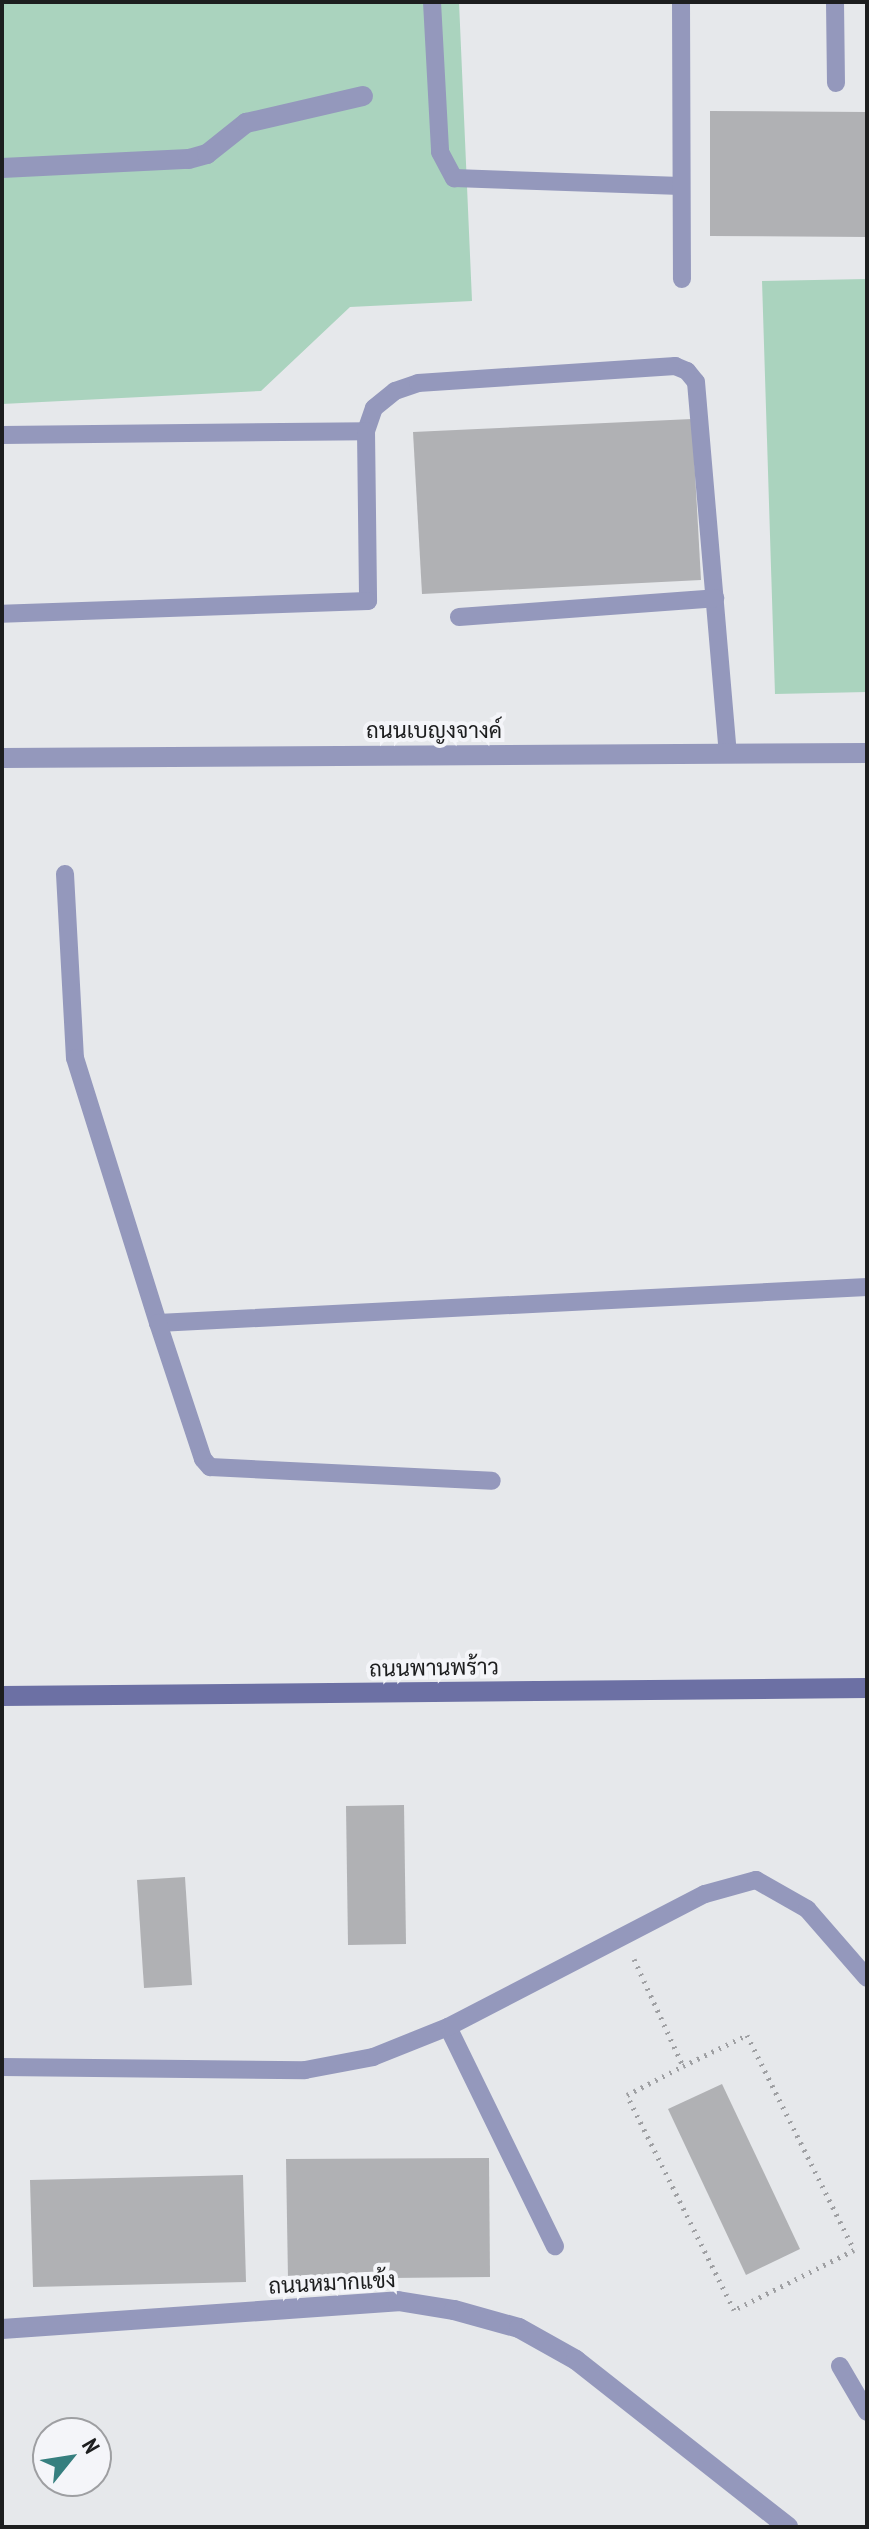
<!DOCTYPE html>
<meta charset="utf-8">
<style>
body{margin:0}
#map{position:relative;width:869px;height:2529px;overflow:hidden;background:#e6e8eb;font-family:"PT Sans Narrow",Sarabun,sans-serif}
div>[style]{position:absolute}
.green>*{inset:0;background:#aad3be}
.building>*{inset:0;background:#b0b1b4}
.path>*{height:5px;margin-top:-2.5px;transform-origin:0;background:repeating-linear-gradient(90deg,#9fa0a3 0 2px,transparent 0 8px)}
.lane>*{height:18px;margin:-9px;padding:0 9px;transform-origin:9px;border-radius:9px;background:#9498bc}
.street>*{height:20px;margin:-10px;padding:0 10px;transform-origin:10px;border-radius:10px;background:#9498bc}
.secondary>*{height:20px;margin:-10px;padding:0 10px;transform-origin:10px;border-radius:10px;background:#6c70a4}
span{translate:-50% -50%;white-space:nowrap;text-align:center;line-height:1.15;-webkit-text-stroke:8px #f4f5f9;paint-order:stroke}
.street-label{font-size:22px;color:#1d1e1f}
.frame{position:absolute;inset:0;border:4px solid #1d1e1f;pointer-events:none}
.north{position:absolute;left:32px;top:2417px;width:80px;height:80px;box-sizing:border-box;background:#f4f5f9;border:2px solid #9e9fa2;border-radius:50%;rotate:60deg;font-size:22px;font-weight:700;line-height:32px;text-align:center;color:#1d1e1f}
.north::after{content:'';display:block;margin:auto;width:28px;height:36px;background:#367f7f;clip-path:polygon(50% 0,100% 100%,50% 72%,0 100%)}
</style>
<div id="map">
<div class="green">
<div style="clip-path:polygon(2px 2px,459px 2px,472px 301px,350px 307px,261px 391px,2px 404px)"></div>
<div style="clip-path:polygon(867px 279px,867px 692px,775px 694px,762px 281px)"></div>
</div>
<div class="building">
<div style="clip-path:polygon(710px 111px,867px 112px,867px 237px,710px 236px)"></div>
<div style="clip-path:polygon(692px 419px,701px 580px,422px 594px,413px 432px)"></div>
<div style="clip-path:polygon(404px 1805px,406px 1944px,348px 1945px,346px 1806px)"></div>
<div style="clip-path:polygon(185px 1877px,192px 1985px,144px 1988px,137px 1880px)"></div>
<div style="clip-path:polygon(722px 2084px,800px 2249px,746px 2275px,668px 2109px)"></div>
<div style="clip-path:polygon(489px 2158px,490px 2277px,288px 2279px,286px 2159px)"></div>
<div style="clip-path:polygon(243px 2175px,246px 2282px,33px 2287px,30px 2180px)"></div>
</div>
<div class="path">
<div style="left:634px;top:1959px;width:118px;rotate:65.4deg"></div>
<div style="left:683px;top:2066px;width:71px;rotate:-25.8deg"></div>
<div style="left:747px;top:2035px;width:240px;rotate:63.5deg"></div>
<div style="left:854px;top:2250px;width:134px;rotate:153.4deg"></div>
<div style="left:734px;top:2310px;width:240px;rotate:-116.5deg"></div>
<div style="left:627px;top:2095px;width:63px;rotate:-27.4deg"></div>
</div>
<div class="lane">
<div style="left:432px;top:2px;width:150px;rotate:86.9deg"></div>
<div style="left:440px;top:152px;width:30px;rotate:62deg"></div>
<div style="left:454px;top:178px;width:227px;rotate:2deg"></div>
<div style="left:681px;top:2px;width:277px;rotate:89.8deg"></div>
<div style="left:835px;top:2px;width:81px;rotate:89.3deg"></div>
<div style="left:366px;top:431px;width:24px;rotate:-71deg"></div>
<div style="left:374px;top:408px;width:27px;rotate:-39deg"></div>
<div style="left:395px;top:391px;width:24px;rotate:-19deg"></div>
<div style="left:418px;top:383px;width:258px;rotate:-3.8deg"></div>
<div style="left:675px;top:366px;width:13px;rotate:23deg"></div>
<div style="left:687px;top:371px;width:14px;rotate:51deg"></div>
<div style="left:696px;top:382px;width:373px;rotate:85.1deg"></div>
<div style="left:2px;top:435px;width:364px;rotate:-0.6deg"></div>
<div style="left:366px;top:431px;width:170px;rotate:89.3deg"></div>
<div style="left:368px;top:601px;width:366px;rotate:178deg"></div>
<div style="left:459px;top:617px;width:257px;rotate:-4.2deg"></div>
<div style="left:65px;top:874px;width:184px;rotate:86.9deg"></div>
<div style="left:75px;top:1058px;width:278px;rotate:72.6deg"></div>
<div style="left:158px;top:1323px;width:710px;rotate:-2.91deg"></div>
<div style="left:158px;top:1323px;width:143px;rotate:71.7deg"></div>
<div style="left:203px;top:1459px;width:11px;rotate:49deg"></div>
<div style="left:210px;top:1467px;width:282px;rotate:2.8deg"></div>
<div style="left:448px;top:2027px;width:244px;rotate:64deg"></div>
<div style="left:2px;top:2067px;width:303px;rotate:0.6deg"></div>
<div style="left:305px;top:2070px;width:69px;rotate:-10.8deg"></div>
<div style="left:373px;top:2057px;width:81px;rotate:-21.8deg"></div>
<div style="left:448px;top:2027px;width:289px;rotate:-27.4deg"></div>
<div style="left:705px;top:1894px;width:53px;rotate:-15.4deg"></div>
<div style="left:756px;top:1880px;width:59px;rotate:29.6deg"></div>
<div style="left:807px;top:1909px;width:91px;rotate:49deg"></div>
<div style="left:840px;top:2366px;width:53px;rotate:59.6deg"></div>
</div>
<div class="street">
<div style="left:2px;top:168px;width:187px;rotate:-2.8deg"></div>
<div style="left:189px;top:159px;width:19px;rotate:-16deg"></div>
<div style="left:207px;top:154px;width:50px;rotate:-38.5deg"></div>
<div style="left:246px;top:123px;width:120px;rotate:-13deg"></div>
<div style="left:2px;top:758px;width:865px;rotate:-0.33deg"></div>
<div style="left:2px;top:2329px;width:397px;rotate:-4deg"></div>
<div style="left:398px;top:2301px;width:57px;rotate:9.1deg"></div>
<div style="left:454px;top:2310px;width:67px;rotate:15.5deg"></div>
<div style="left:519px;top:2328px;width:65px;rotate:29.3deg"></div>
<div style="left:576px;top:2360px;width:270px;rotate:38.2deg"></div>
</div>
<div class="secondary">
<div style="left:2px;top:1696px;width:865px;rotate:-0.53deg"></div>
</div>
<div class="street-label">
<span style="left:434px;top:731px">ถนนเบญงจางค์</span>
<span style="left:434px;top:1668px;rotate:-1deg">ถนนพานพร้าว</span>
<span style="left:332px;top:2283px;rotate:-3deg">ถนนหมากแข้ง</span>
</div>
<div class="frame"></div>
<div class="north">N</div>
</div>
